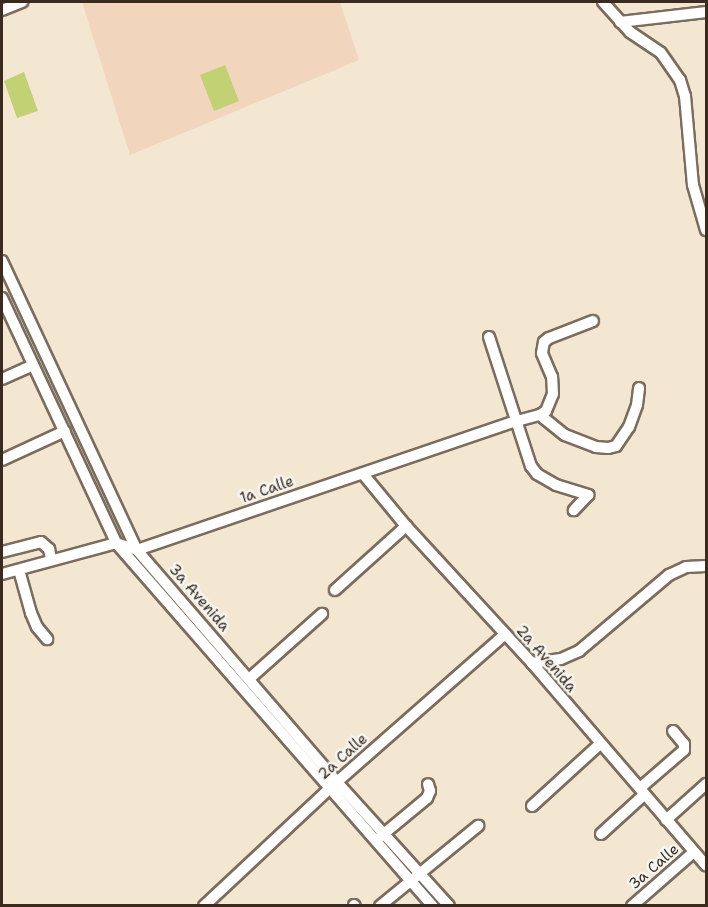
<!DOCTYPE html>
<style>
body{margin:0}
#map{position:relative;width:708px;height:907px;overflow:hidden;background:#f3e7d2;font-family:"Shantell Sans",sans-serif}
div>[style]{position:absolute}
.built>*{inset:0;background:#f1d5bd}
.green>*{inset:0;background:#c2d174}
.roads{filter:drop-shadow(2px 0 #7b6c5d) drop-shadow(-2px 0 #7b6c5d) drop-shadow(0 2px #7b6c5d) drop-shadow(0 -2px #7b6c5d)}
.minor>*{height:10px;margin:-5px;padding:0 5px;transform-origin:5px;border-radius:5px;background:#fff}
span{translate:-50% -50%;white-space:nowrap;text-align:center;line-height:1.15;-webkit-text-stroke:5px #f6f6f2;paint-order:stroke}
.street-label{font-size:15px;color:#3b2a1e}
.frame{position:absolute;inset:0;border:3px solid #3b2a1e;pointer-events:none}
</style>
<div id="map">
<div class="built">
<div style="clip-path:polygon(82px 2px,340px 2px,359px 60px,130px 155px)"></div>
</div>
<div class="green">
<div style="clip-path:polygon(225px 65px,239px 101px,214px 111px,200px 75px)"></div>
<div style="clip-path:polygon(24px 72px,38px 111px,17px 118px,4px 81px)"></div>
</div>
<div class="roads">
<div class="minor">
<div style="left:603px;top:2px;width:40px;rotate:48deg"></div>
<div style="left:630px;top:32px;width:37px;rotate:34deg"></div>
<div style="left:661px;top:53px;width:33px;rotate:55deg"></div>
<div style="left:680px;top:80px;width:17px;rotate:73deg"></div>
<div style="left:685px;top:96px;width:89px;rotate:84.9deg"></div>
<div style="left:693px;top:185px;width:47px;rotate:73.9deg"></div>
<div style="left:2px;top:10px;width:22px;rotate:-22deg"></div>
<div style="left:620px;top:22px;width:87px;rotate:-6.6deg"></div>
<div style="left:2px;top:261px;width:319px;rotate:65deg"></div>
<div style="left:137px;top:550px;width:306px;rotate:49.2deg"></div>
<div style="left:337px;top:782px;width:167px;rotate:47.9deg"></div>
<div style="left:2px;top:298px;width:270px;rotate:65deg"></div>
<div style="left:116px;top:543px;width:482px;rotate:48.9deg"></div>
<div style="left:489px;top:337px;width:136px;rotate:72deg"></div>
<div style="left:531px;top:466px;width:10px;rotate:53deg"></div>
<div style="left:537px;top:474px;width:22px;rotate:30deg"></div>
<div style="left:556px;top:485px;width:34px;rotate:17deg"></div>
<div style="left:588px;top:495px;width:21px;rotate:133deg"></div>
<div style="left:2px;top:379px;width:34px;rotate:-24deg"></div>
<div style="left:540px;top:415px;width:32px;rotate:39deg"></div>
<div style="left:565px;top:435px;width:33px;rotate:21deg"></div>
<div style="left:596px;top:447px;width:12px;rotate:5deg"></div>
<div style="left:608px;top:448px;width:8px;rotate:-14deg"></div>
<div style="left:616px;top:446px;width:23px;rotate:-56deg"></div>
<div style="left:629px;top:427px;width:23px;rotate:-70deg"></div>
<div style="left:637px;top:405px;width:17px;rotate:-83deg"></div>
<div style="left:2px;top:460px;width:69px;rotate:-24.7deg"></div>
<div style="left:363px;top:474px;width:67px;rotate:50.4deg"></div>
<div style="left:406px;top:526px;width:186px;rotate:47.4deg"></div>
<div style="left:532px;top:663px;width:267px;rotate:49.3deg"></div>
<div style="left:2px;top:552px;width:40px;rotate:-14.4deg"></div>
<div style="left:41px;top:542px;width:11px;rotate:41deg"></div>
<div style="left:49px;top:549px;width:10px;rotate:79deg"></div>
<div style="left:19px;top:570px;width:45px;rotate:74.4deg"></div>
<div style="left:31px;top:613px;width:15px;rotate:67deg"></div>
<div style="left:37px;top:627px;width:16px;rotate:50deg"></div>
<div style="left:2px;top:574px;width:118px;rotate:-15.2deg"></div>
<div style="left:116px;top:543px;width:22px;rotate:18deg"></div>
<div style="left:137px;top:550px;width:401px;rotate:-18.8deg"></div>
<div style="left:517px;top:421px;width:24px;rotate:-15deg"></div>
<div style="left:540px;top:415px;width:7px;rotate:-34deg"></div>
<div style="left:546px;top:411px;width:18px;rotate:-68deg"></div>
<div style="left:553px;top:394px;width:17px;rotate:-93deg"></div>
<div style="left:552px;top:377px;width:26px;rotate:-113deg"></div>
<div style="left:542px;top:353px;width:11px;rotate:-80deg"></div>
<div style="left:544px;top:342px;width:6px;rotate:-39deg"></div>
<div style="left:549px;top:338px;width:47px;rotate:-21.1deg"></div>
<div style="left:335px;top:590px;width:96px;rotate:-42deg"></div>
<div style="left:532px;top:663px;width:29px;rotate:-8deg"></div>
<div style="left:561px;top:659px;width:20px;rotate:-24deg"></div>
<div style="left:579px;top:651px;width:118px;rotate:-40.2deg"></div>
<div style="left:669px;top:575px;width:19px;rotate:-25deg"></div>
<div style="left:686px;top:567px;width:20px;rotate:-3deg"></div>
<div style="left:249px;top:679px;width:98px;rotate:-41.7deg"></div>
<div style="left:640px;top:788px;width:58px;rotate:-40.8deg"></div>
<div style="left:684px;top:750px;width:6px;rotate:-90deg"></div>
<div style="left:684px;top:744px;width:17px;rotate:-130deg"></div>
<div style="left:532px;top:806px;width:92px;rotate:-42.4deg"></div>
<div style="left:666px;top:820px;width:54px;rotate:-42deg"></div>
<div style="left:601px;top:834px;width:59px;rotate:-42.3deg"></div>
<div style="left:380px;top:837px;width:61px;rotate:-39.7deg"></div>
<div style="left:427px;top:798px;width:8px;rotate:-67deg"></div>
<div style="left:430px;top:791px;width:7px;rotate:-106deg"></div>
<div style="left:354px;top:905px;width:1px;rotate:45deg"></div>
<div style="left:204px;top:906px;width:173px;rotate:-43.1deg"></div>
<div style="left:330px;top:788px;width:233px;rotate:-41.3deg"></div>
<div style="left:380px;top:906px;width:127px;rotate:-39.2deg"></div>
<div style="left:632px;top:906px;width:82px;rotate:-41.1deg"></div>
</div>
</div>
<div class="street-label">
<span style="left:267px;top:490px;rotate:-19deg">1a Calle</span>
<span style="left:199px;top:598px;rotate:49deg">3a Avenida</span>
<span style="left:546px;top:659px;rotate:49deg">2a Avenida</span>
<span style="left:343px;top:757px;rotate:-42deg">2a Calle</span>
<span style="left:654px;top:867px;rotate:-41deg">3a Calle</span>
</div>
<div class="frame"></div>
</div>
